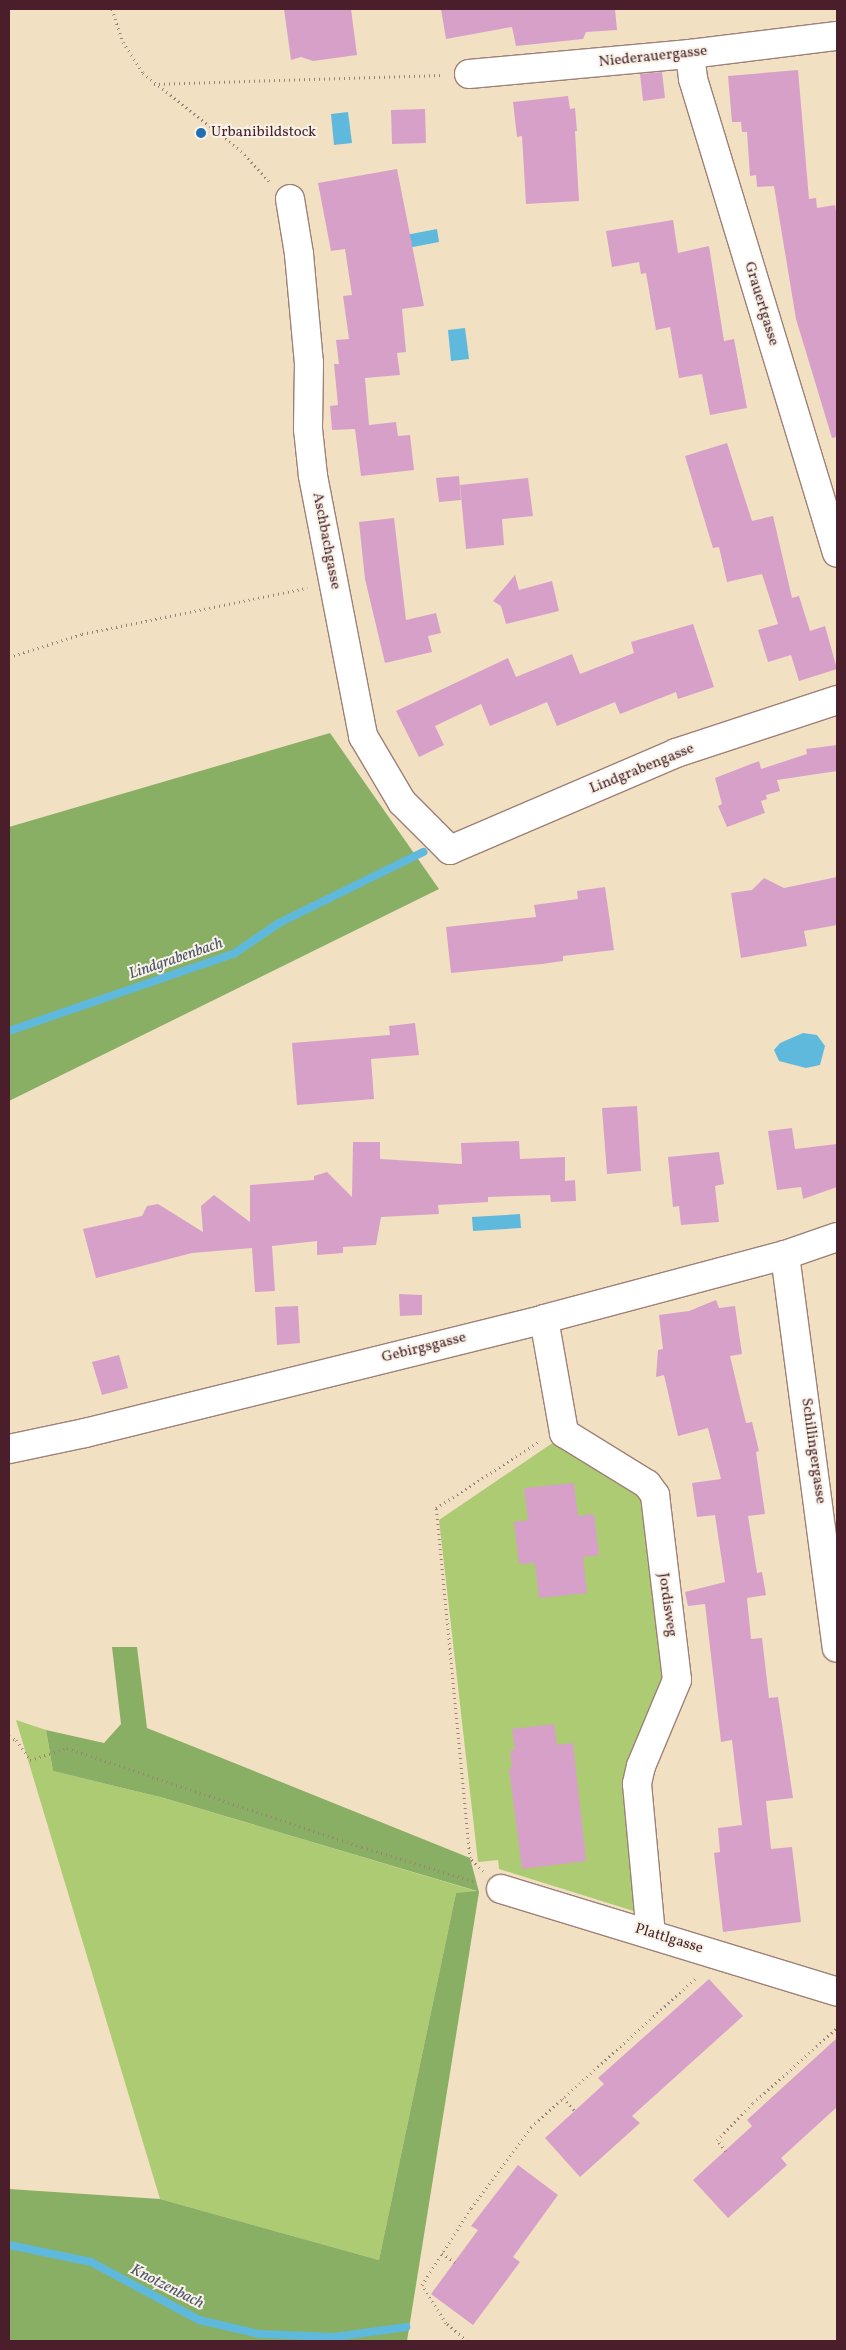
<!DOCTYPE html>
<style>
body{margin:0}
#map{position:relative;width:846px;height:2350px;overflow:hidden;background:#f2e0c3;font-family:Vollkorn,serif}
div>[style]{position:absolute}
.green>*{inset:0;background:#accb73}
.forest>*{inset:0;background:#89af65}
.water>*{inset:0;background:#5fb9dc}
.stream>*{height:8px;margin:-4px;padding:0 4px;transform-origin:4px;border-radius:4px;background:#5fb9dc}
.building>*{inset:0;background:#d7a0c9}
.path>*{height:3px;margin-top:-1.5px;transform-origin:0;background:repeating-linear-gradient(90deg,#9e8077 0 1px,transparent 0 5px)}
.roads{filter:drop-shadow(1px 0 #9e8077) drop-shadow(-1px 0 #9e8077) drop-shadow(0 1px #9e8077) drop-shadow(0 -1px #9e8077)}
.minor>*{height:28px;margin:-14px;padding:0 14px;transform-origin:14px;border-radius:14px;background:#fff}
.dots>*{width:14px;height:14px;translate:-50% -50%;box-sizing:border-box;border:2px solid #f7f3e8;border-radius:50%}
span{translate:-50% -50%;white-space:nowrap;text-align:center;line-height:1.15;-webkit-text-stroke:4px #f7f3e8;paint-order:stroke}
.street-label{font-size:15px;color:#4a1f2b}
.poi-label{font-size:15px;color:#4a1f2b}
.left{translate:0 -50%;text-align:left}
.water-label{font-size:16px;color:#515569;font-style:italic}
.frame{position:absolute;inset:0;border:10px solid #4a1f2b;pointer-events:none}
</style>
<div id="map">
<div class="green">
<div style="clip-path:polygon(554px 1442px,645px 1497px,663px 1688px,626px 1774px,640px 1913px,499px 1869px,498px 1860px,478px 1862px,439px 1520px)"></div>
<div style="clip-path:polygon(16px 1720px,46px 1730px,53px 1771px,164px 1798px,479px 1892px,456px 1893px,379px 2260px,160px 2199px)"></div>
</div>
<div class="forest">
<div style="clip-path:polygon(330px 733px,439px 889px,9px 1101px,9px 827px)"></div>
<div style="clip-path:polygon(112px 1647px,137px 1647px,147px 1728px,470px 1858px,479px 1892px,407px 2341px,9px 2341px,9px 2189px,160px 2199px,379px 2260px,456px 1893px,477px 1891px,164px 1798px,53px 1771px,46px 1730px,104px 1743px,121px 1724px)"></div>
</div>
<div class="water">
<div style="clip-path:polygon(348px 112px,352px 143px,334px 145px,331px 114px)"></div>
<div style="clip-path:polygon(437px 229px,439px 242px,392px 251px,390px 238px)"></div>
<div style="clip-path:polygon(465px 328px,469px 359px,451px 361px,448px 330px)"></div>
<div style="clip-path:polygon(803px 1033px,817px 1035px,825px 1046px,820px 1065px,806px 1068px,779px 1061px,774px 1050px,780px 1043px)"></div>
<div style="clip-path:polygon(520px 1214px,521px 1228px,473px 1231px,472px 1217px)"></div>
</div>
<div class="stream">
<div style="left:9px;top:1031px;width:239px;rotate:-19deg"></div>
<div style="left:235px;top:953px;width:53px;rotate:-34.3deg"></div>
<div style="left:279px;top:923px;width:161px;rotate:-26.2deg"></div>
<div style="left:9px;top:2245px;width:84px;rotate:11.7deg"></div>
<div style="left:91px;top:2262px;width:123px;rotate:28.2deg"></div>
<div style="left:199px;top:2320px;width:62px;rotate:13.1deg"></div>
<div style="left:259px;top:2334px;width:75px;rotate:2.3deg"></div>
<div style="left:334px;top:2337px;width:73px;rotate:-7.9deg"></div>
</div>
<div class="building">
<div style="clip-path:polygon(284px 9px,351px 9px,357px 55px,313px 61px,301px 57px,291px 60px)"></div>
<div style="clip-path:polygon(441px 9px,615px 9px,617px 30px,586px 32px,583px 39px,516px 46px,512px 27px,446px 39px)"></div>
<div style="clip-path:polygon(798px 70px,809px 199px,816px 198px,817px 208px,835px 205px,837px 217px,837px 437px,832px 438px,796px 319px,774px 186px,757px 187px,756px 175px,750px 176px,747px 132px,742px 132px,741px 122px,732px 122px,728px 76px)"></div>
<div style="clip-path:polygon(662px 72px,665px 98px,643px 101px,640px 74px)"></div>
<div style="clip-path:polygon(568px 96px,570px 109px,575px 108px,577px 131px,575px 131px,579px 201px,526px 204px,522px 136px,517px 137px,513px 102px)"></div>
<div style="clip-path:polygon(425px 109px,426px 143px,392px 144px,391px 110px)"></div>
<div style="clip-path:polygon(397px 169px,424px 306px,402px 309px,406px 352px,397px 353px,400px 375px,365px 378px,369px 425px,396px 422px,398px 436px,410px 435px,414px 470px,361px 476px,355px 429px,332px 430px,330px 406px,338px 405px,334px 364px,339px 364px,336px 340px,349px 339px,343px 296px,352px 295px,345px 249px,331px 251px,318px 183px)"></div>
<div style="clip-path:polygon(673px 220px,678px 253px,709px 246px,724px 341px,734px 339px,747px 408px,710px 415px,702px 374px,679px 378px,670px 327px,656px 330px,646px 273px,641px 274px,639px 262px,612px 267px,606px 231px)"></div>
<div style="clip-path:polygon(727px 443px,752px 521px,773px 516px,792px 598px,799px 596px,810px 631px,825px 626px,837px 669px,799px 681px,791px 655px,768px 662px,758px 630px,778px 624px,762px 574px,727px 582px,719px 547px,713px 548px,685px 456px)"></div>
<div style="clip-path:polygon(459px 476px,461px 500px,439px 502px,436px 478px)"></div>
<div style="clip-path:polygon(528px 478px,533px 516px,502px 519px,504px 545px,466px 549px,460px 485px)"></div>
<div style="clip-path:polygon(394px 518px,406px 620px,436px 613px,441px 633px,428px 636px,432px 652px,385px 663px,365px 579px,359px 522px)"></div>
<div style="clip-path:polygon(515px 575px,519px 590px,552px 581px,559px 611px,506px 624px,501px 606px,493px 601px)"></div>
<div style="clip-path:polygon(693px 624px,714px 687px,678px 699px,676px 692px,620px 714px,615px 702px,557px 726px,547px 702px,490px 726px,481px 704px,435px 726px,444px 745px,419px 757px,396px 711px,508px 658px,516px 677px,572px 654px,580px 674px,634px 653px,631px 642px)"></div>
<div style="clip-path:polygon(837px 745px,837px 771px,777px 780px,780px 791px,766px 795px,767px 799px,761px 801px,765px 813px,727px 827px,718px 806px,722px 804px,715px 778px,759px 761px,761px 769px,807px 754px,806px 749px)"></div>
<div style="clip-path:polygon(837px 877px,837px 925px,804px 931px,807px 946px,741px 958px,731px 893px,752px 890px,764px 878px,784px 888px)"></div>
<div style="clip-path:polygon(605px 887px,614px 950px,563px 956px,563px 961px,542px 964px,451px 973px,446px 927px,536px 917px,534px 905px,578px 899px,577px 891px)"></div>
<div style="clip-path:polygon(415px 1023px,419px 1055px,371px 1059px,374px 1099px,297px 1105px,292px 1043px,390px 1035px,389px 1026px)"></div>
<div style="clip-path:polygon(637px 1106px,641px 1171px,607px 1174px,602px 1108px)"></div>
<div style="clip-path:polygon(792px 1128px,795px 1149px,837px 1144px,837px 1187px,803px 1199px,801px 1187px,777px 1190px,768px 1131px)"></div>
<div style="clip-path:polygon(519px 1141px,520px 1159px,565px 1157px,565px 1181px,575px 1180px,576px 1201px,551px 1202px,550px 1195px,488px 1197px,488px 1202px,438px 1205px,439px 1214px,381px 1217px,376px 1245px,343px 1247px,343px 1253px,317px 1255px,317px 1241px,272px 1246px,275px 1291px,255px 1292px,252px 1248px,192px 1253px,96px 1278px,83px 1229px,142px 1216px,147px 1206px,158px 1204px,203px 1232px,201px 1206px,214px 1195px,250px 1222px,250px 1185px,314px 1180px,314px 1176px,327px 1172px,352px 1197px,353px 1142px,380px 1142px,380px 1159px,462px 1164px,461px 1143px)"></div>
<div style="clip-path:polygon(719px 1152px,724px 1184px,715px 1186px,719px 1222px,681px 1225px,679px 1206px,673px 1207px,668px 1157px)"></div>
<div style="clip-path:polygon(399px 1294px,422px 1295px,422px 1315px,400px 1316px)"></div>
<div style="clip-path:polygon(716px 1300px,719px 1308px,735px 1306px,742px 1354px,730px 1356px,746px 1423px,752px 1422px,759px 1451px,756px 1452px,765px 1514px,748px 1516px,757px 1573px,762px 1572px,766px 1595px,747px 1598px,751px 1639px,762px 1638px,769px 1698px,778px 1697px,793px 1798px,766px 1801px,771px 1849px,792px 1847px,801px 1922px,723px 1932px,714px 1853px,720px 1852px,718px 1828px,742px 1825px,732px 1740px,721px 1742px,705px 1604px,688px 1606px,685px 1592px,725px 1582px,715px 1515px,697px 1517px,692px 1483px,721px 1479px,708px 1428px,678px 1436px,664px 1375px,656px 1377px,658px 1350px,663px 1349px,659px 1315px,689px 1311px)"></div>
<div style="clip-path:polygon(298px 1306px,300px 1343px,277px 1345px,275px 1307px)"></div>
<div style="clip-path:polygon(119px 1355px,128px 1388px,102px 1395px,92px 1362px)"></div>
<div style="clip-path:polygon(574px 1483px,578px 1516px,594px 1514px,599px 1555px,583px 1557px,587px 1593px,539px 1598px,535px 1563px,519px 1564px,514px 1522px,528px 1520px,524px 1488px)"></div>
<div style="clip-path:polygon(554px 1724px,557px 1745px,573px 1743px,586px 1861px,522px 1869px,509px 1768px,512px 1768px,510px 1751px,515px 1750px,512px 1729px)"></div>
<div style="clip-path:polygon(709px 1979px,743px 2016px,632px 2116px,640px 2123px,580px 2177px,545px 2138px,604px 2084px,598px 2078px)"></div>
<div style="clip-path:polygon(837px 2038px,837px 2107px,781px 2158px,787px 2165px,728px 2218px,693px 2180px,752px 2126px,747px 2120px)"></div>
<div style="clip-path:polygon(518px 2165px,558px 2195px,513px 2257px,520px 2262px,473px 2325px,431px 2294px,478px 2230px,471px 2226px)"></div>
</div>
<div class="path">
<div style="left:112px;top:9px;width:35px;rotate:72deg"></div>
<div style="left:123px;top:42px;width:37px;rotate:57deg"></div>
<div style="left:143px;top:73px;width:125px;rotate:38.5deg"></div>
<div style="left:241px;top:151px;width:42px;rotate:46.9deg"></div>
<div style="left:154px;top:84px;width:290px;rotate:-1.8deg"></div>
<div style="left:9px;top:657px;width:77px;rotate:-17.5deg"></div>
<div style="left:82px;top:634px;width:230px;rotate:-11.6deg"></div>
<div style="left:9px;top:1736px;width:8px;rotate:30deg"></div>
<div style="left:16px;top:1740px;width:24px;rotate:55deg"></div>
<div style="left:30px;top:1760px;width:39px;rotate:-18deg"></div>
<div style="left:67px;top:1748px;width:311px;rotate:18.6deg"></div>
<div style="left:362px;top:1847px;width:119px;rotate:17.1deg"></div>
<div style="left:483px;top:1871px;width:18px;rotate:-135deg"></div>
<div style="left:470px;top:1858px;width:352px;rotate:-95.5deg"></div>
<div style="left:436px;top:1508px;width:124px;rotate:-32.8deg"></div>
<div style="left:563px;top:2098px;width:18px;rotate:47deg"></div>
<div style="left:726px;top:2151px;width:14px;rotate:-129deg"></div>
<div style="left:717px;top:2140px;width:52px;rotate:-45.8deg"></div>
<div style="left:753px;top:2103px;width:113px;rotate:-41.8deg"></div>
<div style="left:442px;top:2253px;width:16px;rotate:35deg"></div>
<div style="left:467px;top:2341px;width:28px;rotate:-139deg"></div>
<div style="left:446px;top:2323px;width:45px;rotate:-122.3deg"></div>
<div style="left:422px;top:2285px;width:91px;rotate:-57.5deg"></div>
<div style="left:471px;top:2208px;width:101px;rotate:-53.5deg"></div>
<div style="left:531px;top:2127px;width:222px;rotate:-42.1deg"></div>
</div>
<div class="roads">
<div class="minor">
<div style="left:690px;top:54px;width:25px;rotate:83deg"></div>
<div style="left:693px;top:79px;width:495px;rotate:73.1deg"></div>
<div style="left:469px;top:74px;width:222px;rotate:-5.2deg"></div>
<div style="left:690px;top:54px;width:148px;rotate:-7deg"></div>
<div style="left:290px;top:199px;width:56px;rotate:80.7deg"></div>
<div style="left:299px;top:254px;width:109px;rotate:84.8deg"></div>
<div style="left:309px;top:363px;width:66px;rotate:90.9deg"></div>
<div style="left:308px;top:429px;width:47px;rotate:83.9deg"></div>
<div style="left:313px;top:476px;width:265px;rotate:79.1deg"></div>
<div style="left:363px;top:736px;width:77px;rotate:59.4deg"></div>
<div style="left:402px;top:802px;width:68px;rotate:45deg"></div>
<div style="left:450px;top:850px;width:246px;rotate:-23.2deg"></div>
<div style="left:676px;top:753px;width:169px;rotate:-18.2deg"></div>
<div style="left:785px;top:1255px;width:396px;rotate:82.5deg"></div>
<div style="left:544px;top:1319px;width:116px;rotate:80deg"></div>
<div style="left:564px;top:1433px;width:97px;rotate:31.6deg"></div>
<div style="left:647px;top:1484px;width:14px;rotate:54deg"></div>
<div style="left:655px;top:1495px;width:186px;rotate:83.2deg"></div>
<div style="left:677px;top:1680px;width:93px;rotate:112.7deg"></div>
<div style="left:641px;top:1766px;width:18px;rotate:103deg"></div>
<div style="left:637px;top:1784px;width:151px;rotate:84.7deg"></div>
<div style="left:9px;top:1449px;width:78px;rotate:-11.9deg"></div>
<div style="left:85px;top:1433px;width:473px;rotate:-13.9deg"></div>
<div style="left:544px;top:1319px;width:249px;rotate:-14.9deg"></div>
<div style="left:785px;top:1255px;width:55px;rotate:-19.1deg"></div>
<div style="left:501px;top:1889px;width:351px;rotate:17deg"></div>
</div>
</div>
<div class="dots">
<div style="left:201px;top:133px;background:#1f6fb2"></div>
</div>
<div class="street-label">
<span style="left:653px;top:57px;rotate:-6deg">Niederauergasse</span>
<span style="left:761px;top:304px;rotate:73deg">Grauertgasse</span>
<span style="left:326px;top:541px;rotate:79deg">Aschbachgasse</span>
<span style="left:642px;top:769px;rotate:-22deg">Lindgrabengasse</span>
<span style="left:424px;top:1348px;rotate:-14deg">Gebirgsgasse</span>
<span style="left:813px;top:1451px;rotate:82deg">Schillingergasse</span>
<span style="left:667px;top:1605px;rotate:82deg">Jordisweg</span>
<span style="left:669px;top:1939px;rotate:17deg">Plattlgasse</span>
</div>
<div class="poi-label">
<span class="left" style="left:211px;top:133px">Urbanibildstock</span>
</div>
<div class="water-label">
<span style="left:176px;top:959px;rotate:-19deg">Lindgrabenbach</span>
<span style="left:167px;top:2287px;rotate:27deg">Knotzenbach</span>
</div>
<div class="frame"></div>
</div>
